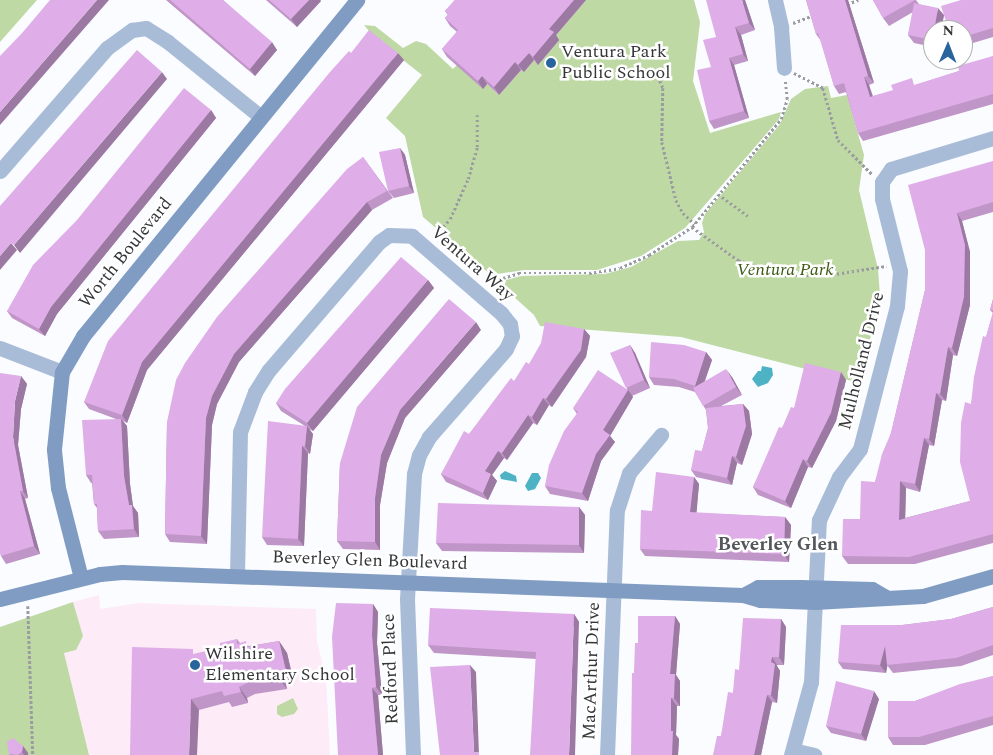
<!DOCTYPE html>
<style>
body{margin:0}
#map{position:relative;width:993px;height:755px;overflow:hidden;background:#fafcff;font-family:Spectral,serif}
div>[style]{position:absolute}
.education>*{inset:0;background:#fdecf7}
.green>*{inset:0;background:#bed9a4}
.water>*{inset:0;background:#4cb2c4}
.path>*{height:2.5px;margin-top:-1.25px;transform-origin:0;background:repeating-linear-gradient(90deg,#9b9c9f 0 2.5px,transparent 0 5px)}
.street>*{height:15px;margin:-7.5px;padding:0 7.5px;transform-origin:7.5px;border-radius:7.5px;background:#a9bcd7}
.secondary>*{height:15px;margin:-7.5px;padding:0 7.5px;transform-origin:7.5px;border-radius:7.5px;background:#819cc3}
.wall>*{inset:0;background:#c095c7}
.shaded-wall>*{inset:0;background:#9c79a2}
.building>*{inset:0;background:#dfade7}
.dots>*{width:14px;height:14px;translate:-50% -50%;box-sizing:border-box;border:2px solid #fff;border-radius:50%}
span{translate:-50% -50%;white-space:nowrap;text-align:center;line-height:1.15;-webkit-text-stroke:5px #fff;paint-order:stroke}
.poi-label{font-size:18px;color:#353638}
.left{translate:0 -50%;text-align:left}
.street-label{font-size:18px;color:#353638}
.park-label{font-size:18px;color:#3c5912;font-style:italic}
.neighbourhood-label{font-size:19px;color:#54575b;font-weight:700}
.north{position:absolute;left:923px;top:20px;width:50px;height:50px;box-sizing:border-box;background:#fff;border:1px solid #aeafaf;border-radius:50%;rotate:1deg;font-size:14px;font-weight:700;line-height:20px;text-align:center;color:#353638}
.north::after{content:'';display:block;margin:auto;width:18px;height:22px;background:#27659c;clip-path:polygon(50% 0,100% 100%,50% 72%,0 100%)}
</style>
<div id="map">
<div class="education">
<div style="clip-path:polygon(99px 595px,100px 609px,138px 603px,316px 609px,317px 642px,326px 677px,330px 755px,89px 755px,64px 653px,76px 650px,83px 636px,73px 602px)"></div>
</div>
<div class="green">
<div style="clip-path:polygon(0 0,37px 0,0 42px)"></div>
<div style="clip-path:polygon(586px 0,694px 0,700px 22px,693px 81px,710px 133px,781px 112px,779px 119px,685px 228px,641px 256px,597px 270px,524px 270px,491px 275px,423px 217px,405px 136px,386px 118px,422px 75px,374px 37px,364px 25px,375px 26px,403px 48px,416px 41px,426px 44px,453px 69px,457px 65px,483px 88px,487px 84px,499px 95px,521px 70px,524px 72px,534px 60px,539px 64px,555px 36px)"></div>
<div style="clip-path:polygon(828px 86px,831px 98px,847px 95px,864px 155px,859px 190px,878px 269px,880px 296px,860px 383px,681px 337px,540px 326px,534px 315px,504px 288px,506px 280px,521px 276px,605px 274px,631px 267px,678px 241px,699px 240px,704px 232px,702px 223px,705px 214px,780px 124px,791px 99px,805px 89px)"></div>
<div style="clip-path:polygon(73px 602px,83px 636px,76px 650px,64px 653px,89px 755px,0 755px,0 627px)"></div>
<div style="clip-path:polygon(293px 698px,298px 709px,294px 714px,282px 717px,277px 714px,277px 706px)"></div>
</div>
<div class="water">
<div style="clip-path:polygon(762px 366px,772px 368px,773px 375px,768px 383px,758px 387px,752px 379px,758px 371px,761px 371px)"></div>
<div style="clip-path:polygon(505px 471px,516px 476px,517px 482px,501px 479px,500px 475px)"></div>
<div style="clip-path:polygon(532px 473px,538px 473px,541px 478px,535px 489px,528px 491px,525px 486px)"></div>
</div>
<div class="path">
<div style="left:847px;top:4px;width:12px;rotate:-20deg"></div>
<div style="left:793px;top:23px;width:22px;rotate:-21deg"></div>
<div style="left:794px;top:73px;width:33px;rotate:27deg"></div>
<div style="left:823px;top:88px;width:54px;rotate:73.9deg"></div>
<div style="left:838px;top:140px;width:48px;rotate:45deg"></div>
<div style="left:658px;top:76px;width:13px;rotate:67deg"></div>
<div style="left:663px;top:88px;width:54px;rotate:91.1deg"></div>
<div style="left:662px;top:142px;width:60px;rotate:76.4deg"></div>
<div style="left:676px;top:200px;width:15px;rotate:62deg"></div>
<div style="left:683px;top:213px;width:16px;rotate:43deg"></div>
<div style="left:718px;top:194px;width:37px;rotate:36deg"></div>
<div style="left:692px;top:227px;width:57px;rotate:35.7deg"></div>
<div style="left:738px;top:260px;width:51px;rotate:18.4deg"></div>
<div style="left:786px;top:276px;width:36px"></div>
<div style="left:822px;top:276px;width:65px;rotate:-8.9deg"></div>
<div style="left:433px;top:238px;width:25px;rotate:-48deg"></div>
<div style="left:450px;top:219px;width:44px;rotate:-65.8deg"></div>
<div style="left:468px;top:179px;width:33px;rotate:-74deg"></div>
<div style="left:477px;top:147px;width:32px;rotate:-90deg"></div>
<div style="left:490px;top:288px;width:16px;rotate:-38deg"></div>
<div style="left:503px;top:278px;width:17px;rotate:-17deg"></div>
<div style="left:519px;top:273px;width:70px"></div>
<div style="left:589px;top:273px;width:31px;rotate:-9deg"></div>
<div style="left:620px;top:268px;width:32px;rotate:-24deg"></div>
<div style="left:649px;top:255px;width:51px;rotate:-33.1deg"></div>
<div style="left:692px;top:227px;width:140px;rotate:-50.5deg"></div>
<div style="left:781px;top:119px;width:21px;rotate:-73deg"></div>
<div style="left:787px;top:99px;width:18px;rotate:-96deg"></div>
<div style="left:28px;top:606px;width:149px;rotate:88.1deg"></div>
</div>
<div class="street">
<div style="left:775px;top:0;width:28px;rotate:77deg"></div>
<div style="left:781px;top:27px;width:41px;rotate:85.8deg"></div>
<div style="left:0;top:171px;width:163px;rotate:-49deg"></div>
<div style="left:107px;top:48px;width:31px;rotate:-36deg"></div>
<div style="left:132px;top:30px;width:14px;rotate:-8deg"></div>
<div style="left:146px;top:28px;width:26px;rotate:32deg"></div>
<div style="left:168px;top:42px;width:119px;rotate:38.9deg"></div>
<div style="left:0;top:348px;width:66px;rotate:21.2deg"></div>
<div style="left:237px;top:575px;width:143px;rotate:-88.8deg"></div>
<div style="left:240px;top:432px;width:43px;rotate:-69.4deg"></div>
<div style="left:255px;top:392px;width:26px;rotate:-58deg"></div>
<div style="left:269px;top:370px;width:169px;rotate:-49.3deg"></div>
<div style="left:379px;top:242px;width:12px;rotate:-35deg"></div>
<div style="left:389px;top:235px;width:23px;rotate:2deg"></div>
<div style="left:412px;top:236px;width:118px;rotate:40.9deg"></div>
<div style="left:501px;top:313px;width:14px;rotate:51deg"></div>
<div style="left:510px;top:324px;width:12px;rotate:81deg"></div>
<div style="left:512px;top:336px;width:14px;rotate:115deg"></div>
<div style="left:506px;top:349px;width:117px;rotate:131.2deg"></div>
<div style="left:429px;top:437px;width:21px;rotate:119deg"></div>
<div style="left:419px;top:455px;width:20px;rotate:105deg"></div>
<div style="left:414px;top:474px;width:125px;rotate:93.2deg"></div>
<div style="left:407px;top:599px;width:156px;rotate:87.8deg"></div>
<div style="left:793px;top:750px;width:22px;rotate:13deg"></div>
<div style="left:607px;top:755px;width:245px;rotate:-87.7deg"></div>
<div style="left:617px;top:510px;width:39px;rotate:-72deg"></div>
<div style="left:629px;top:473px;width:50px;rotate:-49.9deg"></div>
<div style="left:791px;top:755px;width:76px;rotate:-74.7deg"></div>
<div style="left:811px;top:682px;width:162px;rotate:-87.2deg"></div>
<div style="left:819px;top:520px;width:47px;rotate:-65.1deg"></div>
<div style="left:839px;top:477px;width:35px;rotate:-53deg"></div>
<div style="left:860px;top:449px;width:148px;rotate:-75.5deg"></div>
<div style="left:897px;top:306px;width:35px;rotate:-85deg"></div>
<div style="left:900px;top:271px;width:74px;rotate:-104deg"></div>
<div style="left:882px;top:199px;width:17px;rotate:-90deg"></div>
<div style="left:882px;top:182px;width:16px;rotate:-55deg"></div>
<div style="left:891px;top:169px;width:107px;rotate:-16.9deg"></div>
</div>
<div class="secondary">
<div style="left:81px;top:578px;width:93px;rotate:-104.3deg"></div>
<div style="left:58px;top:488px;width:39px;rotate:-96deg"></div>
<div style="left:54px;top:449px;width:77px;rotate:-84.1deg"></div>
<div style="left:62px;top:372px;width:42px;rotate:-59.7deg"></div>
<div style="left:83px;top:336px;width:434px;rotate:-50.8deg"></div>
<div style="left:743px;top:595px;width:17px;rotate:-28deg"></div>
<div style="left:758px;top:587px;width:43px"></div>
<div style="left:801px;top:587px;width:71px;rotate:1.6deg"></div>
<div style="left:872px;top:589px;width:16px;rotate:30deg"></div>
<div style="left:0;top:599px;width:103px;rotate:-14deg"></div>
<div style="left:100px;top:574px;width:22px;rotate:-5deg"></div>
<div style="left:122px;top:572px;width:621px;rotate:2.12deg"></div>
<div style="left:743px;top:595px;width:18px;rotate:16deg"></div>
<div style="left:760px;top:600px;width:55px;rotate:2.1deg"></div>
<div style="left:815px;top:602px;width:108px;rotate:-3.2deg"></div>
<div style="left:923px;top:596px;width:73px;rotate:-15.9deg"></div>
</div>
<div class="wall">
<div style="clip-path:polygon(166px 0,223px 0,277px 50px,255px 76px)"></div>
<div style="clip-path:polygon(266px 0,320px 0,321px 1px,297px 27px)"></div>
<div style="clip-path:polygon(455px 0,586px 0,556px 35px,559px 40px,538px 65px,534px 60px,524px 72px,521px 70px,499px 95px,487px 84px,483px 89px,447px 57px,442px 49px,457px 32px,450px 26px,445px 18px,448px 15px,445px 11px)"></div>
<div style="clip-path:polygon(745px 0,755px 30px,741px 35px,748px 61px,734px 65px,749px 118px,714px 129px,709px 121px,711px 67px,716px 37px)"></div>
<div style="clip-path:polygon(806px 0,848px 0,874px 83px,869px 85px,873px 96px,916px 85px,959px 71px,993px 56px,993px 104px,863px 141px,858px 133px,846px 92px,839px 94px,834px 86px,821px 41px,816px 34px)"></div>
<div style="clip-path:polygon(873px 0,916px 0,919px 4px,944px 15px,941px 30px,933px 30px,933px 47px,914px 43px,908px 35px,913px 12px,889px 26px,883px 18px)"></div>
<div style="clip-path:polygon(993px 0,993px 37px,963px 46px,963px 30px)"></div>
<div style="clip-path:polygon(351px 53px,404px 60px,147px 370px,127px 423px,123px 421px,127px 426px,130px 484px,133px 506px,138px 513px,139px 537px,104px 539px,98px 531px,97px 508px,94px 504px,92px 483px,91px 483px,86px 475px,116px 419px,89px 409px,84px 402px)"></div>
<div style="clip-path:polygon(211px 110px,216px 118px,57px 314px,45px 336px,12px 318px,7px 311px)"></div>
<div style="clip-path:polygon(400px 148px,405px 155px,414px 193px,394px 198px,388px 191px)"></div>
<div style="clip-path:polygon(363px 157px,393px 198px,372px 210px,239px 362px,217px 404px,212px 425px,207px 544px,170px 542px,165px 534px,167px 422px)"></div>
<div style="clip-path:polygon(993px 161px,993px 212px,962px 221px,970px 252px,970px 305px,957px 356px,953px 355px,946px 401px,942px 400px,934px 446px,929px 445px,920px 492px,906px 488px,905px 518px,970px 501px,971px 404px,986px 337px,993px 313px,990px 310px,993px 299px,993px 543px,915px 564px,848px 564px,842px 556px,860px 519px,875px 482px,891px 433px,925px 290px,925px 250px)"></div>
<div style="clip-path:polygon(428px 280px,434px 288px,313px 431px,309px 429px,313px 434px,310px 454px,308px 453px,304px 546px,267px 545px,262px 537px,305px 426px,281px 411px,276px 403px)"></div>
<div style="clip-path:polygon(584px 329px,590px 336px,586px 357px,552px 407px,549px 405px,537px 425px,533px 423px,507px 460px,504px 458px,492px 475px,497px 481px,488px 500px,446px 482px,441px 474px,469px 434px,529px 364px)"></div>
<div style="clip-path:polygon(481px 330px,405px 418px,387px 463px,380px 505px,380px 550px,343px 549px,337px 541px,340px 463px)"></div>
<div style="clip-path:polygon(630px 345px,635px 353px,650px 388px,632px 396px,633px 397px,610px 436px,615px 442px,601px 461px,588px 501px,550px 494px,545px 486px,577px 414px,573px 408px,627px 389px)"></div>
<div style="clip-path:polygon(706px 352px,712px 360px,705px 381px,732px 377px,742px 395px,721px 406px,743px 404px,749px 411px,752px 434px,742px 465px,737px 463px,732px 485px,696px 477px,691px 470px,702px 451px,708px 428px,706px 410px,695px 392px,679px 387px,654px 385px,649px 377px)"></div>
<div style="clip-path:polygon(841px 372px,846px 380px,836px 421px,812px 468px,808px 467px,791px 508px,758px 495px,753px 487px,782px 428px,794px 408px)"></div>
<div style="clip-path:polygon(21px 376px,27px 384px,21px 409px,18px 445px,28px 498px,25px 499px,40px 554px,6px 564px,1px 556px)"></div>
<div style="clip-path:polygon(694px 477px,699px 484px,696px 513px,785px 517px,791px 525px,789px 562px,645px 556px,640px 549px,652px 511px)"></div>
<div style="clip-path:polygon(579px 507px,585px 515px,584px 553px,442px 551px,436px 543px)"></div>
<div style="clip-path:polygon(373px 604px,378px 612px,377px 643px,382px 695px,378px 695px,383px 755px,338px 755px)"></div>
<div style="clip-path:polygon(993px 607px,993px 655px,961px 666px,893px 673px,887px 665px,886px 673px,843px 669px,838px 662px,902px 625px,951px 619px)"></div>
<div style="clip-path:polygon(574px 614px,579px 622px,536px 659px,434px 653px,428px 645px)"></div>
<div style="clip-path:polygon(675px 616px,680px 624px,676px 675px,680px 681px,680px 706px,677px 706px,676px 735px,679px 739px,678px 755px,634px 673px,638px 643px)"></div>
<div style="clip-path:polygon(781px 619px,786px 627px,784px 665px,777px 665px,777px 666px,780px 671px,777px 703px,772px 702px,761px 755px,713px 755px,721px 736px,739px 670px)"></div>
<div style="clip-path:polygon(237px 639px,240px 643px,249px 646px,279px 641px,287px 653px,294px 683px,286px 685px,287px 689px,255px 694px,247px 698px,248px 703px,232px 707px,229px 702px,199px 710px,130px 755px,196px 654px,220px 648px)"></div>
<div style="clip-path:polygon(993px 676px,993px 725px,925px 745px,893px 745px,888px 737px,915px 701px)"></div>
<div style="clip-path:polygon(879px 699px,866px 741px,831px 733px,826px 726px)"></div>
<div style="clip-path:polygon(23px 746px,28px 753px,28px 755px,10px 755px,9px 754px)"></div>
</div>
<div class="shaded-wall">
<div style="clip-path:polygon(97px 0,109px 0,0 125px,0 112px)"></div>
<div style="clip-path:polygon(309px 0,320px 0,321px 1px,297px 27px,291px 19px)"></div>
<div style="clip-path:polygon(574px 0,586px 0,556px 35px,559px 40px,538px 65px,533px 57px,549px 29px)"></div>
<div style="clip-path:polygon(742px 0,745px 0,755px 30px,749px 23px)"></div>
<div style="clip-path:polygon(845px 0,848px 0,874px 83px,868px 76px)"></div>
<div style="clip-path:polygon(938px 8px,944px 15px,941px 30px,934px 30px)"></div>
<div style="clip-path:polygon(735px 27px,741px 35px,748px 61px,743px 54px)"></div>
<div style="clip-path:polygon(272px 42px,277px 50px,255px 76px,250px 69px)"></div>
<div style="clip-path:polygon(398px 53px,404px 60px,147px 370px,127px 423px,122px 415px,142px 362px)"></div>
<div style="clip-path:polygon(529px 53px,534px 60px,524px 72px,518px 65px)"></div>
<div style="clip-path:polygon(729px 58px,734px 65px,749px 118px,744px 111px)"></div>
<div style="clip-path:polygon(515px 62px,521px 70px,499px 95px,494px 87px)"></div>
<div style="clip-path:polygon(162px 72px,167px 79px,20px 253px,14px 245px)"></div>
<div style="clip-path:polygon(482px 76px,487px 84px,483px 89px,478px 81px)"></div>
<div style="clip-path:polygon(864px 77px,869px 85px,875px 105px,870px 97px)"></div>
<div style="clip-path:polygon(211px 110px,216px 118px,57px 314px,45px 336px,39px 329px,51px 307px)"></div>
<div style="clip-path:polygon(400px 148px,405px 155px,414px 193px,409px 186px)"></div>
<div style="clip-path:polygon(367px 202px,372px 210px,239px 362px,217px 404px,212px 425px,207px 544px,201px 536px,206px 418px,212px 396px,234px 354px)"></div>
<div style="clip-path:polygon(957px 213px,962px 221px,970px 252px,970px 305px,957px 356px,952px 348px)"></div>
<div style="clip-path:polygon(11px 243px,17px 250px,0 270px,0 256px)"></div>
<div style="clip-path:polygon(428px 280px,434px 288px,313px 431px,307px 423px)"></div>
<div style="clip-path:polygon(476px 322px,481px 330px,405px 418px,387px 463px,380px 505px,380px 550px,375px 542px,375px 498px,381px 455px,400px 410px)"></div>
<div style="clip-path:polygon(584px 329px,590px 336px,586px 357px,552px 407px,546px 399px)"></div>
<div style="clip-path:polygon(630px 345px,635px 353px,650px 388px,644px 380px)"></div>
<div style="clip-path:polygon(948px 347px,953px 355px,946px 401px,940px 394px)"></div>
<div style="clip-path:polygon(706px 352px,712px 360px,700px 394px,695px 386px)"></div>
<div style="clip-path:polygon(726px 369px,732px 377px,742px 395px,736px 387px)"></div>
<div style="clip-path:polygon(841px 372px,846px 380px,836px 421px,812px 468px,807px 461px)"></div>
<div style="clip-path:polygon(21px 376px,27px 384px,21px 409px,18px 445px,28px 498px,23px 491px,13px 437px,15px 401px)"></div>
<div style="clip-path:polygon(628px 390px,633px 397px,610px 436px,615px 442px,601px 461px,588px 501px,582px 493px,603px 430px)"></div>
<div style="clip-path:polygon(936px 393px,942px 400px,934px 446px,929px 439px)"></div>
<div style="clip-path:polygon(543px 398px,549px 405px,537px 425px,532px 417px)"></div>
<div style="clip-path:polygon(743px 404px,749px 411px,752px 434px,742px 465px,736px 457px)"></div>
<div style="clip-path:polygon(528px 415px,533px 423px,507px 460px,502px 453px)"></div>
<div style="clip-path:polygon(121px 419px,127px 426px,130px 484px,133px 506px,138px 513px,139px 537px,134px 529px,129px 505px,124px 476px)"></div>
<div style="clip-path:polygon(307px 426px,313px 434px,310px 454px,305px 446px)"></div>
<div style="clip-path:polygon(924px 438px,929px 445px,920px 492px,915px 484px)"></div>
<div style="clip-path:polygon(302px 446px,308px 453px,304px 546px,298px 539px)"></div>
<div style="clip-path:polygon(498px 451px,504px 458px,492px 475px,497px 481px,488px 500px,483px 493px,485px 471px)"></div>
<div style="clip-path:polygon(732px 456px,737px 463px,732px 485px,727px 478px)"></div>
<div style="clip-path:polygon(803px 459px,808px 467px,791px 508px,785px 501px)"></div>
<div style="clip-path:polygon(694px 477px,699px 484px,696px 520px,690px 512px)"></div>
<div style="clip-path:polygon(900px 481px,906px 488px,905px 527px,899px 520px)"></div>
<div style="clip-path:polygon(20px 491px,25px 499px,40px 554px,34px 546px)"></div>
<div style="clip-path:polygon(579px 507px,585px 515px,584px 553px,579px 545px)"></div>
<div style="clip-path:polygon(785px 517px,791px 525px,789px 562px,784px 554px)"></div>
<div style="clip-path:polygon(373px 604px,378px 612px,377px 643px,382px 695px,376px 687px,372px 635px)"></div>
<div style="clip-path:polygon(574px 614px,579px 622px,575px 755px,569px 755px)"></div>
<div style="clip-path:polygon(675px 616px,680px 624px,676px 675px,680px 681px,680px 706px,674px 698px,670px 674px)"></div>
<div style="clip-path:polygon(781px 619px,786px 627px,784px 665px,779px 657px)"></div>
<div style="clip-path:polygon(279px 641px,287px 653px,294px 683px,286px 671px)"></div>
<div style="clip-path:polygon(885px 646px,890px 653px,886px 673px,880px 665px)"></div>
<div style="clip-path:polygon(772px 657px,777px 665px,777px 666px,780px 671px,777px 703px,771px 695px,771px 662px)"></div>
<div style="clip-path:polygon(470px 665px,476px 672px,479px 755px,474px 752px)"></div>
<div style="clip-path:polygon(278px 673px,286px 685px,287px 689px,279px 678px)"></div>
<div style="clip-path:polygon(239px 687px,247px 698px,248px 703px,241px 692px)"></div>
<div style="clip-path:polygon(372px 688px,378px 695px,383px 755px,378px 755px)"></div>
<div style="clip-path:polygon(874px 691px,879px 699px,866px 741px,861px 734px)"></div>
<div style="clip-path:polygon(767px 695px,772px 702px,761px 755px,754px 755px)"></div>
<div style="clip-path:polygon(671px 698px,677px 706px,676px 735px,679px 739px,678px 755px,672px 755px,671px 731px)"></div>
<div style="clip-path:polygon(191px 699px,199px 710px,197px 755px,189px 755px)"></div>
<div style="clip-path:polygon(23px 746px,28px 753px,28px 755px,24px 755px,22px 752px)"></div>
</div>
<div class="building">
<div style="clip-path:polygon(50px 0,97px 0,0 112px,0 56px,23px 32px)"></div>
<div style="clip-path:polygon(170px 0,223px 0,272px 42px,250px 69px)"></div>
<div style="clip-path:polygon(269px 0,309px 0,291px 19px)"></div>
<div style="clip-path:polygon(455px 0,574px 0,549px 29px,554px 32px,533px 57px,529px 53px,518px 65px,515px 62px,494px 87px,482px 76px,478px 81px,442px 49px,458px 30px,445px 18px,448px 14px,445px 11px)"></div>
<div style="clip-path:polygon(706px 0,742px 0,749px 23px,735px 27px,743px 54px,729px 58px,744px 111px,709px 121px,697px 70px,711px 67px,703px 40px,716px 37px)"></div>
<div style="clip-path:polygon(806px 0,845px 0,868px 76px,864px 77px,870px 97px,893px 90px,891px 85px,912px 78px,914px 85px,959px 71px,958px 66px,993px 56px,993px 94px,858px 133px,844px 83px,834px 86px,818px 33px,816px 34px)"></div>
<div style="clip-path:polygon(873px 0,915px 0,883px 18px)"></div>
<div style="clip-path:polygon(961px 0,993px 0,993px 28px,963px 37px,963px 30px,949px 30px,941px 6px)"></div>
<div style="clip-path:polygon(914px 3px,938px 8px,934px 30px,933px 30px,932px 40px,908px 35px)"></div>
<div style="clip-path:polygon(369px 30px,398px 53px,142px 362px,122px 415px,84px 402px,108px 341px,330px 72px,349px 51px,351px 53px)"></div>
<div style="clip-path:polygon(137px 50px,162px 72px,14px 245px,11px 243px,0 256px,0 206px)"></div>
<div style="clip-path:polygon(184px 88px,211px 110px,51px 307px,39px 329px,7px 311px,33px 265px,77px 220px)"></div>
<div style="clip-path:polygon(400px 148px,409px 186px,388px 191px,379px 152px)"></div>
<div style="clip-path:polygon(363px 157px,387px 191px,367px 202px,234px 354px,212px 396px,206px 418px,201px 536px,165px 534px,167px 422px,176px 380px,185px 363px,217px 317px,347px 169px)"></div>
<div style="clip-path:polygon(993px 161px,993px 202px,957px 213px,965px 245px,964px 297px,952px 348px,948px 347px,940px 394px,936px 393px,929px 439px,924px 438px,915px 484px,900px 481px,899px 520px,970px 501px,960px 462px,961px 423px,965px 402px,971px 404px,974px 377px,983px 336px,986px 337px,993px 312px,993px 534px,909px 557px,842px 556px,843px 519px,860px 519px,861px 481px,875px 482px,882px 454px,891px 433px,925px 290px,925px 250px,908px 185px)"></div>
<div style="clip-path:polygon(401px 257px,428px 280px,307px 423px,276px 403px,285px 389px)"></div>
<div style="clip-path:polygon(449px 299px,476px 322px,400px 410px,381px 455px,375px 498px,375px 542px,337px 541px,340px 463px,357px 407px)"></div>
<div style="clip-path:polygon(993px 299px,993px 310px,990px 310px)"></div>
<div style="clip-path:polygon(545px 322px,584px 329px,581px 350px,546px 399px,543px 398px,532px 417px,528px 415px,502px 453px,498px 451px,485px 471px,491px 474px,483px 493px,441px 474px,464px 431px,469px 434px,511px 378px,514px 381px,526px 362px,529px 364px,541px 343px)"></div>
<div style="clip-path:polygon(651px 342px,684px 345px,706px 352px,695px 386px,674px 379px,649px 377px)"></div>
<div style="clip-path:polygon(630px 345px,644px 380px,626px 388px,610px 353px)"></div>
<div style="clip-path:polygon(805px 363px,841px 372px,831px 413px,807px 461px,803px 459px,785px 501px,753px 487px,779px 427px,782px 428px,791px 407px,794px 408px)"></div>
<div style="clip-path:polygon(726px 369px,736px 387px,703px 406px,693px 388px)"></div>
<div style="clip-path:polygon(598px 370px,628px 390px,603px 430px,610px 435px,596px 454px,582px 493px,545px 486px,549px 465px,564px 431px,578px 412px,573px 408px)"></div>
<div style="clip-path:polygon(0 373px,21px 376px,15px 401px,13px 437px,23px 491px,20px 491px,34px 546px,1px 556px,0 554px)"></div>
<div style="clip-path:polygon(743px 404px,746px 426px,736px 457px,732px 456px,727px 478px,691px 470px,695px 450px,702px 451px,708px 428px,706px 408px)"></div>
<div style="clip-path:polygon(121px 419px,124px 476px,129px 505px,132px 505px,134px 529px,98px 531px,97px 504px,94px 504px,92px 475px,86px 475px,82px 420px)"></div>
<div style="clip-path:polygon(268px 421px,307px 426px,305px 446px,302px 446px,298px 539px,262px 537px)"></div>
<div style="clip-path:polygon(656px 472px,694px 477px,690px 512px,785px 517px,784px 554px,640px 549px,641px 510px,652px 511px)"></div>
<div style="clip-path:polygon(438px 503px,579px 507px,579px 545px,436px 543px)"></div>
<div style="clip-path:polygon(336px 603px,373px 604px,372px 635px,376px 687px,372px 688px,378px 755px,338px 755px,332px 637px)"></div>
<div style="clip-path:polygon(993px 607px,993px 645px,956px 658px,887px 665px,885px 646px,880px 665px,838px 662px,841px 625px,902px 625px,951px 619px)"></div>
<div style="clip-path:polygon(430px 608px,574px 614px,569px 755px,530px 755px,536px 652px,428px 645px)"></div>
<div style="clip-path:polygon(638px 616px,675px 616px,670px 674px,675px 674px,674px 698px,671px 698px,671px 731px,673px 731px,672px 755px,631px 755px,632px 673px,634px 673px,635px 643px,638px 643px)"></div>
<div style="clip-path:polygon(743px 618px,781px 619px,779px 657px,772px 657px,771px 662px,775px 664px,771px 695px,767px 695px,754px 755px,713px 755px,717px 736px,721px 736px,728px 692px,733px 693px,735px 669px,739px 670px)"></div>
<div style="clip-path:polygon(237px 639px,237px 644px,246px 641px,247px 647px,279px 641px,286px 671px,278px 673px,279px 678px,247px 683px,239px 687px,241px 692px,224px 696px,222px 691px,191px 699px,189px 755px,130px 755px,132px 647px,193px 649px,193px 654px,220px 648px,220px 643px)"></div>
<div style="clip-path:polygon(470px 665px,474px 752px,479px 752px,479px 755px,440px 755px,430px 667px)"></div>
<div style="clip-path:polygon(993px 676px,993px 716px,919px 737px,888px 737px,888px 701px,915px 701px,960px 684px)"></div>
<div style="clip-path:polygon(836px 681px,874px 691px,861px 734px,826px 726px)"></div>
<div style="clip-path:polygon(13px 738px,23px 746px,22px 752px,17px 755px,9px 754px,7px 742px)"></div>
</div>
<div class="dots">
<div style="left:551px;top:63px;background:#27659c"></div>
<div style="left:195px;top:665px;background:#27659c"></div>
</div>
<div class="poi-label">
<span class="left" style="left:561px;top:63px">Ventura Park<br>Public School</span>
<span class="left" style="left:205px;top:665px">Wilshire<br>Elementary School</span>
</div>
<div class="street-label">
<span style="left:126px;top:253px;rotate:-51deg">Worth Boulevard</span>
<span style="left:472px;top:264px;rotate:41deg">Ventura Way</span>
<span style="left:862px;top:361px;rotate:-76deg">Mulholland Drive</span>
<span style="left:370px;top:561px;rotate:2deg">Beverley Glen Boulevard</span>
<span style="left:391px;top:669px;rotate:-92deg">Redford Place</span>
<span style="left:592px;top:671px;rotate:-88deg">MacArthur Drive</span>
</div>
<div class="park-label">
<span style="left:785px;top:270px">Ventura Park</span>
</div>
<div class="neighbourhood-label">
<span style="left:778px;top:545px">Beverley Glen</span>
</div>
<div class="north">N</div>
</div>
